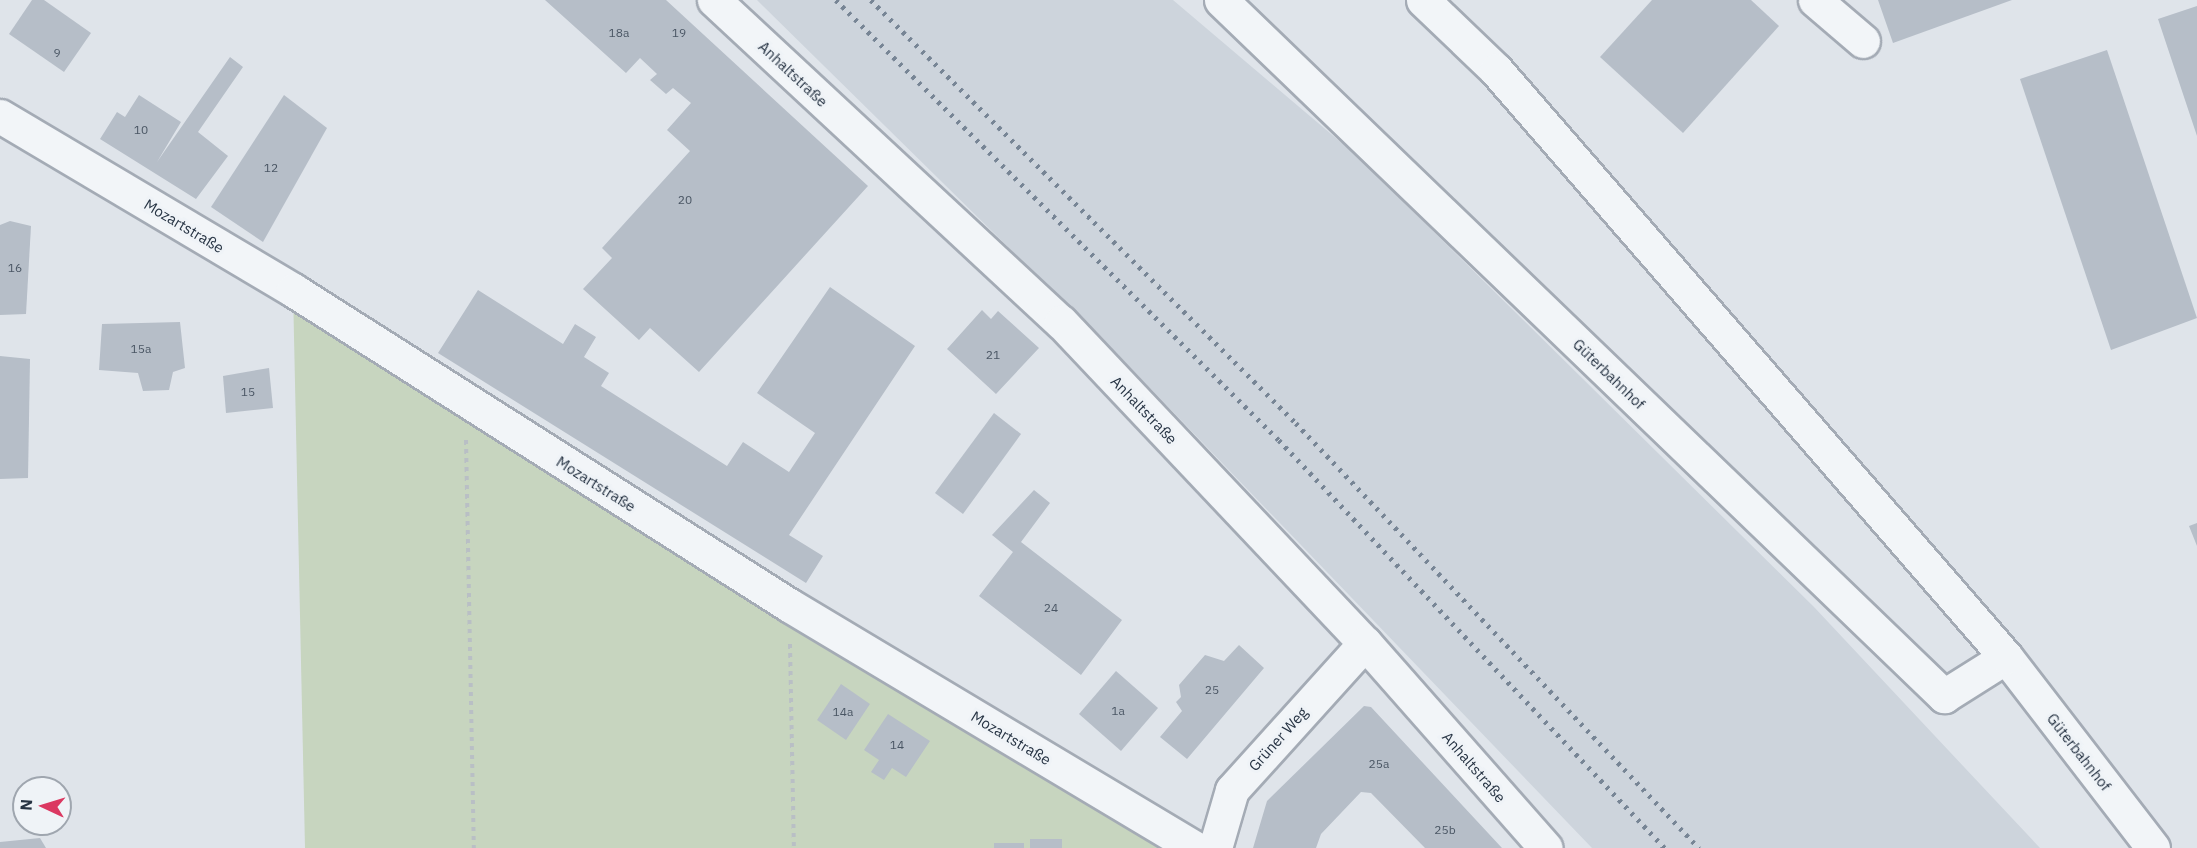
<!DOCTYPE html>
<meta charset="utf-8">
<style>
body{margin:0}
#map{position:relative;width:2197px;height:848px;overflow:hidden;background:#dfe4ea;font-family:"IBM Plex Sans",sans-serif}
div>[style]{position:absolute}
.built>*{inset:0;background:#cdd4dc}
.green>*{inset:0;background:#c7d5bf}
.building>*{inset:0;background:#b6bec8}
.path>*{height:4px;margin-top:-2px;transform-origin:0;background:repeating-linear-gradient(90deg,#b9bfc5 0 4.5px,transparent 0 9px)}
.roads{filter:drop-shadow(2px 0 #a4abb5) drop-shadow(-2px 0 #a4abb5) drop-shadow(0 2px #a4abb5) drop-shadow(0 -2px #a4abb5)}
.minor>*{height:33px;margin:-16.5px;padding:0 16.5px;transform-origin:16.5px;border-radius:16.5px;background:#f2f5f8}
.rail>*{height:4.5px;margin-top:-2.25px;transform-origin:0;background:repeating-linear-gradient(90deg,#778595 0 3px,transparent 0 9px)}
span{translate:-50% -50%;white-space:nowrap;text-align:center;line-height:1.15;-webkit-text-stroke:6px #eff3f7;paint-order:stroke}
.number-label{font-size:12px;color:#4a5664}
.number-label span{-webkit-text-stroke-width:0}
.street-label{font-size:15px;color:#263343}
.north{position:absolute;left:12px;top:776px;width:60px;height:60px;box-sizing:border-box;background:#eff3f7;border:2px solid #9fa6af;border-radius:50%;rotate:274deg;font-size:16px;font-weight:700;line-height:24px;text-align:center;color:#263343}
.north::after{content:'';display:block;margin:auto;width:21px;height:27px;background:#db3861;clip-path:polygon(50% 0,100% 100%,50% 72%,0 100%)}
</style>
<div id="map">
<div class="built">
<div style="clip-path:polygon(757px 0,1173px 0,1357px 156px,1814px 607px,2040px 848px,1592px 848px,1127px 364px)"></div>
</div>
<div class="green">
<div style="clip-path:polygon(293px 290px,1195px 848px,305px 848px)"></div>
</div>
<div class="building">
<div style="clip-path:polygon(32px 0,44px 0,91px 33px,64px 72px,9px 34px)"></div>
<div style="clip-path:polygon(545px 0,666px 0,868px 186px,699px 372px,650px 328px,639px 340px,583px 289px,612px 258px,602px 248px,690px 151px,667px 130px,691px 103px,673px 88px,666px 94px,650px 80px,657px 74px,640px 58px,626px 73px)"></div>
<div style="clip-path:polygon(1652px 0,1751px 0,1779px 26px,1683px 133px,1600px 57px)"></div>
<div style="clip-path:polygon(1878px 0,2012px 0,1893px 43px)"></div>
<div style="clip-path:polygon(2197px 6px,2197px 136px,2158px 19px)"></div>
<div style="clip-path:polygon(2107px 50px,2197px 318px,2111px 350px,2020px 79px)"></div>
<div style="clip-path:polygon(230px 57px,243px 67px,198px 132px,228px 156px,196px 199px,100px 139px,117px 112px,125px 117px,139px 95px,181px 122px,157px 162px)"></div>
<div style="clip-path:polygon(284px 95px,327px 128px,263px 242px,211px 207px)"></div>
<div style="clip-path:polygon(10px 221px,31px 226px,26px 314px,0 315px,0 225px)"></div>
<div style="clip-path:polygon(830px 287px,915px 346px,789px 535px,823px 556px,806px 583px,438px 353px,478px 290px,563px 344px,575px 324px,596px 337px,584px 357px,609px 373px,601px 386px,727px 466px,743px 442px,789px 472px,815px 433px,757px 393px)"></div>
<div style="clip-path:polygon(982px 310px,991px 319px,998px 311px,1039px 348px,996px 394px,947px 349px)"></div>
<div style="clip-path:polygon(180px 322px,185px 368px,173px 372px,169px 390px,143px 391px,138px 373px,99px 370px,102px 324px)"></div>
<div style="clip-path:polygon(0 356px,30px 359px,28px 478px,0 479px)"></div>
<div style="clip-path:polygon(269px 368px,273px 408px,226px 413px,223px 376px)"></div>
<div style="clip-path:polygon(994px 413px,1021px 434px,963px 514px,935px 493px)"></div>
<div style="clip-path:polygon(1034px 490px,1050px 503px,1021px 542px,1122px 620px,1081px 675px,979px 596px,1013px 552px,992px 535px)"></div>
<div style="clip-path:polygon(2197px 523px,2197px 546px,2189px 526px)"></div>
<div style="clip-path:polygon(1239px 645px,1264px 668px,1187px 759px,1160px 737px,1182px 711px,1176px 702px,1181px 697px,1179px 685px,1205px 655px,1224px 661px)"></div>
<div style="clip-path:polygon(1116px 671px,1158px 708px,1121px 751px,1079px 714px)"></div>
<div style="clip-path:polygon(841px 684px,870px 704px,846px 740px,817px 720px)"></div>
<div style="clip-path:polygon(1364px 706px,1371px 707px,1502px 848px,1425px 848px,1371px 793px,1361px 792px,1321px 834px,1316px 848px,1253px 848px,1267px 801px)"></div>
<div style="clip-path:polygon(888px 714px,930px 741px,906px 777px,892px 768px,884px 780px,871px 772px,879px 760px,864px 750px)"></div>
<div style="clip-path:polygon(40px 838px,46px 848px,0 848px,0 842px)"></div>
<div style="clip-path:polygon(1030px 839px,1062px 839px,1062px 848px,1030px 848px)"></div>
<div style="clip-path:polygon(994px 843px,1024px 843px,1024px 848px,994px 848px)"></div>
</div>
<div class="path">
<div style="left:466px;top:440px;width:408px;rotate:88.9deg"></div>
<div style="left:790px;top:644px;width:204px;rotate:88.9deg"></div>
</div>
<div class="roads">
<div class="minor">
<div style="left:714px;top:0;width:473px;rotate:42.9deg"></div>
<div style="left:1061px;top:322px;width:442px;rotate:46.6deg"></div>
<div style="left:1365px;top:643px;width:273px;rotate:48.6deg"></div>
<div style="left:1221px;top:0;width:1004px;rotate:43.91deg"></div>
<div style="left:1944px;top:696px;width:73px;rotate:-32.2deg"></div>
<div style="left:2006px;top:657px;width:241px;rotate:52.4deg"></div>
<div style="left:1423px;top:0;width:101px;rotate:43.8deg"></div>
<div style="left:1496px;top:70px;width:778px;rotate:49.02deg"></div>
<div style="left:1815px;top:0;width:63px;rotate:40.5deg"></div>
<div style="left:0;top:116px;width:341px;rotate:30.7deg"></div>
<div style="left:293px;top:290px;width:588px;rotate:32.42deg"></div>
<div style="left:789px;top:605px;width:473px;rotate:30.9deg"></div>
<div style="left:1215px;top:848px;width:60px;rotate:-73.7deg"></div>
<div style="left:1232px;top:790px;width:198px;rotate:-47.9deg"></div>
</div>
</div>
<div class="rail">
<div style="left:836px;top:0;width:624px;rotate:44.81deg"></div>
<div style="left:1279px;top:440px;width:562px;rotate:46.59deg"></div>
<div style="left:871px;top:0;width:600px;rotate:44.86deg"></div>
<div style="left:1296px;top:423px;width:586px;rotate:46.52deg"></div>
</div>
<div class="number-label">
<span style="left:619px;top:33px">18a</span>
<span style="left:679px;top:33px">19</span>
<span style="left:57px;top:53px">9</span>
<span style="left:141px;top:130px">10</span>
<span style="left:271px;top:168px">12</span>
<span style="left:685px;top:200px">20</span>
<span style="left:15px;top:268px">16</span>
<span style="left:141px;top:349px">15a</span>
<span style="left:993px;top:355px">21</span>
<span style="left:248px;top:392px">15</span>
<span style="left:1051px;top:608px">24</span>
<span style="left:1212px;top:690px">25</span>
<span style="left:1118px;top:711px">1a</span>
<span style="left:843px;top:712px">14a</span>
<span style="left:897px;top:745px">14</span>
<span style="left:1379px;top:764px">25a</span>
<span style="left:1445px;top:830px">25b</span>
</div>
<div class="street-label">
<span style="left:793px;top:74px;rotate:43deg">Anhaltstraße</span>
<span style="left:184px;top:226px;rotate:31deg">Mozartstraße</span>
<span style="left:1609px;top:374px;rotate:44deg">Güterbahnhof</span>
<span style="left:1144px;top:410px;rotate:46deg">Anhaltstraße</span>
<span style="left:596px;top:484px;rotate:32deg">Mozartstraße</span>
<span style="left:1011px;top:738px;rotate:31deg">Mozartstraße</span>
<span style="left:1278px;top:739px;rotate:-48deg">Grüner Weg</span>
<span style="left:2079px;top:752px;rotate:52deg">Güterbahnhof</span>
<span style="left:1474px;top:767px;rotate:49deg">Anhaltstraße</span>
</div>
<div class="north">N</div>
</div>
